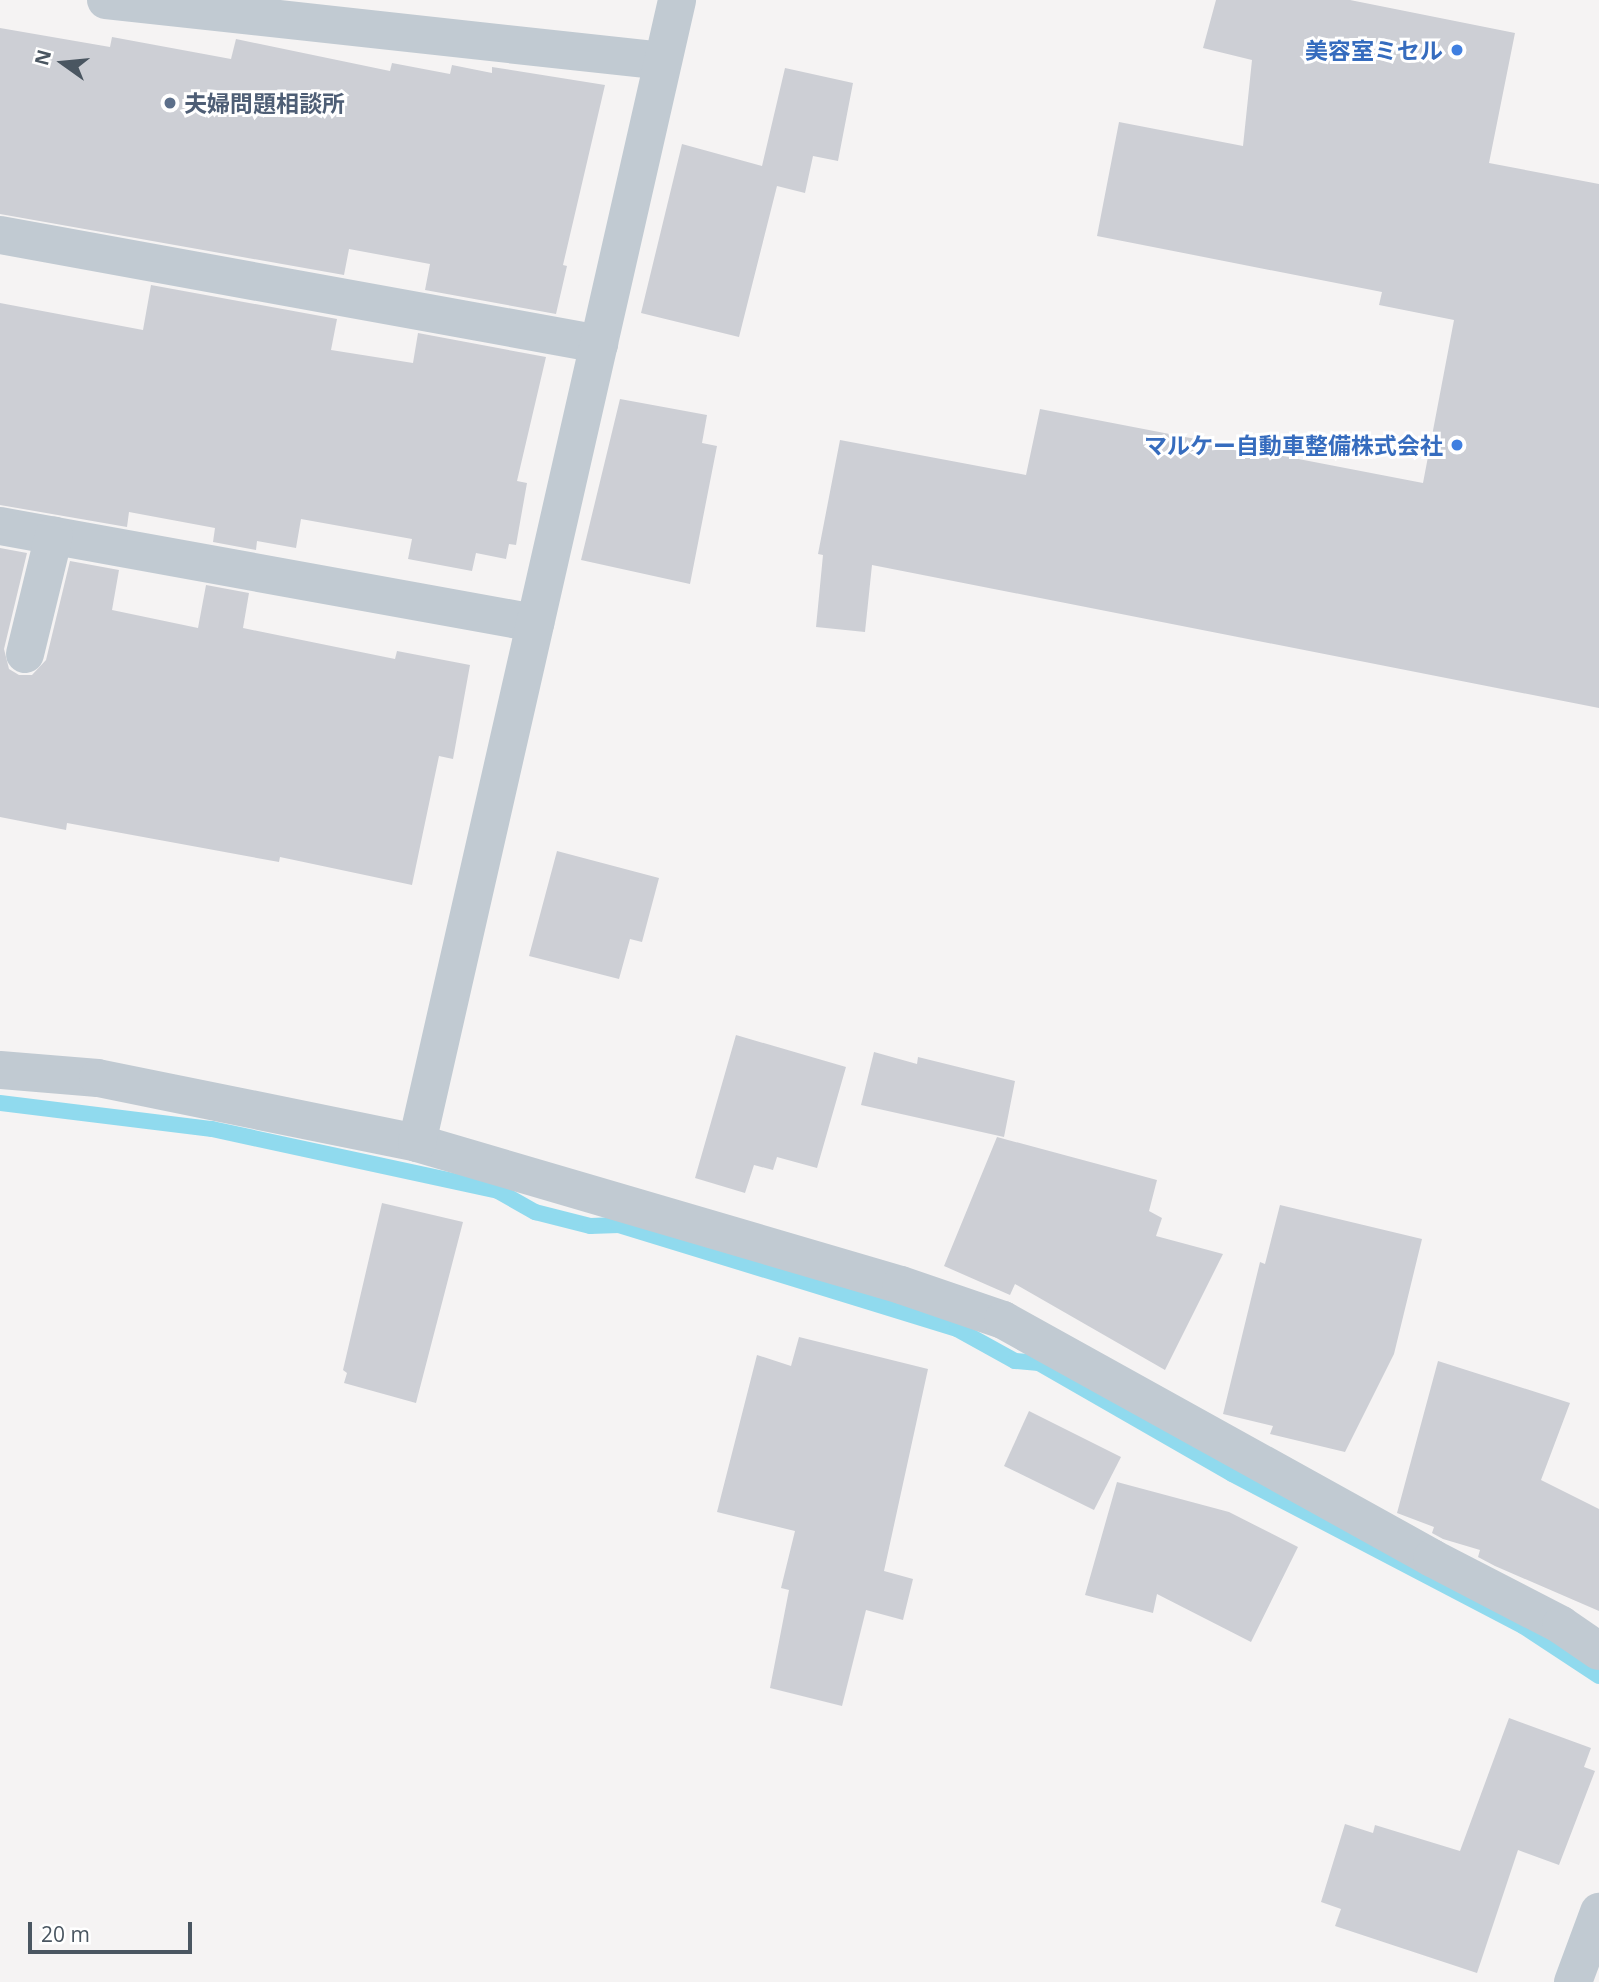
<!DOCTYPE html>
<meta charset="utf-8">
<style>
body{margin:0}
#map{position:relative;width:1599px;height:1982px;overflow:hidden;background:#f5f3f3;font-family:"Open Sans","Noto Sans JP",sans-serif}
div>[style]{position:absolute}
.stream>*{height:16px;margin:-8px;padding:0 8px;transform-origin:8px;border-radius:8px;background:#90daee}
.building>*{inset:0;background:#cdcfd5}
.minor>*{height:38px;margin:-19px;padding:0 19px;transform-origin:19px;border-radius:19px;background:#c1cad2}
.dots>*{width:19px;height:19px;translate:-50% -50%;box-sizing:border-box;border:4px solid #fff;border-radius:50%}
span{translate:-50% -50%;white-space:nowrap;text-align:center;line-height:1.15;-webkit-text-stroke:6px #fff;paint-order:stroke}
.shop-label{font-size:23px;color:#366cbe;font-weight:700}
.right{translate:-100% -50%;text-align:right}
.service-label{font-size:23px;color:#4e5e75;font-weight:700}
.left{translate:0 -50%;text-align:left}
.north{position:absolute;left:28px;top:28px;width:70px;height:70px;-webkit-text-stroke:5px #fff;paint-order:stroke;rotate:285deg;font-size:19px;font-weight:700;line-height:28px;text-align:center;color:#4a5661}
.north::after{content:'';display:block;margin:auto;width:24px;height:32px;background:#4a5661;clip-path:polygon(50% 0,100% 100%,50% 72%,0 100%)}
.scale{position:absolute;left:28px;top:1922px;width:164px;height:32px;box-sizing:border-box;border:4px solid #4a5661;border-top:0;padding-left:9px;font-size:21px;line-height:24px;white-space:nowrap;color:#4a5661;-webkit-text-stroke:5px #fff;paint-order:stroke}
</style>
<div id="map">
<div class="stream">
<div style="left:0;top:1103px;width:214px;rotate:7deg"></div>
<div style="left:212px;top:1129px;width:293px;rotate:12.2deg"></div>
<div style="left:498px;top:1191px;width:43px;rotate:29.6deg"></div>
<div style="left:535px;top:1212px;width:57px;rotate:14.3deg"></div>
<div style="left:590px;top:1226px;width:29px;rotate:-2deg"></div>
<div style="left:619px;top:1225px;width:354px;rotate:17.1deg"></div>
<div style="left:957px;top:1329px;width:66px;rotate:28.9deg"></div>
<div style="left:1015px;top:1361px;width:24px;rotate:5deg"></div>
<div style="left:1039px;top:1363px;width:223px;rotate:29.9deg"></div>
<div style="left:1232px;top:1474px;width:328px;rotate:27.6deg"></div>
<div style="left:1523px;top:1626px;width:91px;rotate:33.3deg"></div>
</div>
<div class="building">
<div style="clip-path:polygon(1216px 0,1350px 0,1515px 33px,1489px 163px,1599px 184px,1599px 708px,872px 565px,865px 632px,816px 627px,823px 555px,818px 554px,840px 440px,1026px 475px,1040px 409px,1423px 483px,1454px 320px,1379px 305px,1382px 292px,1097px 236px,1119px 122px,1243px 146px,1252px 60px,1203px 48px)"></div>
<div style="clip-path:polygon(0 28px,110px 47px,112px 37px,231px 59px,236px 39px,390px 71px,392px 63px,450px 74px,452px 65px,492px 73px,492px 67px,605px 85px,563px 265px,567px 266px,556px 314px,425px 290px,430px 264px,349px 249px,344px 275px,0 214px)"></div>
<div style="clip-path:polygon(785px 68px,853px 83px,838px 161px,813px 156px,805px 193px,777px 186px,739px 337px,641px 313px,682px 144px,762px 166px)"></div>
<div style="clip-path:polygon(151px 285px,337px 319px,331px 350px,413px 363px,418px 333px,546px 357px,517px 481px,527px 483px,516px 545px,509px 544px,506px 559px,476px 553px,472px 571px,408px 559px,412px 539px,301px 519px,296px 548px,257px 541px,256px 550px,213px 542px,215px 528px,129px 512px,127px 527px,0 505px,0 303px,143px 330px)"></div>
<div style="clip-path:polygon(620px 399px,707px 415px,702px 443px,717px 446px,690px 584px,581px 560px)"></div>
<div style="clip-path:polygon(0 548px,27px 553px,4px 649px,9px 669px,19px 675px,32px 675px,46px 660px,70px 561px,119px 570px,112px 610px,198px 628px,206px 585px,249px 593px,243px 628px,395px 659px,397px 651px,470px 665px,453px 759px,439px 756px,412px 885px,280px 857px,279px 862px,67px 823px,66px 830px,0 817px)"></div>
<div style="clip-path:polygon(557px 851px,659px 878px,642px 942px,630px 939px,619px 979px,529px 956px)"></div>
<div style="clip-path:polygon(736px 1035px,846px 1067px,817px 1168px,777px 1157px,773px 1170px,754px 1165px,745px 1193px,695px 1178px)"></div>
<div style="clip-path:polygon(874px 1052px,917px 1064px,918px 1057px,1015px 1081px,1004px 1137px,861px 1105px)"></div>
<div style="clip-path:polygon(997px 1137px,1157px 1180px,1149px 1211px,1162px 1218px,1156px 1236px,1223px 1254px,1165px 1370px,1015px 1284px,1010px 1295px,944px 1266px)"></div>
<div style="clip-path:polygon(382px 1203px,463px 1222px,416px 1403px,344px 1383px,347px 1373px,343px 1370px)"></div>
<div style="clip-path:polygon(1280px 1205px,1422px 1239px,1394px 1354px,1345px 1452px,1270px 1434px,1273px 1426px,1223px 1414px,1260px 1262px,1265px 1264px)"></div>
<div style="clip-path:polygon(799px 1337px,928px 1369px,884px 1571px,913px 1579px,903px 1620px,866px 1610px,842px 1706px,770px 1688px,789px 1590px,781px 1588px,795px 1531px,717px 1512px,757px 1355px,791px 1366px)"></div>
<div style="clip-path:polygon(1438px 1361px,1570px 1403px,1541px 1480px,1599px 1509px,1599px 1611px,1495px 1566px,1478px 1557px,1480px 1550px,1443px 1539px,1432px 1533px,1434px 1527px,1397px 1513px)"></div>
<div style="clip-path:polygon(1029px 1411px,1121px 1457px,1094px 1510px,1004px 1466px)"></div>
<div style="clip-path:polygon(1117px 1482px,1229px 1512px,1298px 1547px,1251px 1642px,1157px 1594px,1153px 1613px,1085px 1595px)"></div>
<div style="clip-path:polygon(1509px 1718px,1591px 1748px,1584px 1767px,1595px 1771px,1559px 1865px,1518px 1850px,1477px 1973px,1335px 1926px,1341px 1909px,1321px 1902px,1345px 1824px,1373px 1833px,1375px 1825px,1460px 1851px)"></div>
</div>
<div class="minor">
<div style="left:106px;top:0;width:560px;rotate:6.25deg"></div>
<div style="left:0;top:235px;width:609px;rotate:10.31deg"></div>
<div style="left:0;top:526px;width:544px;rotate:10.28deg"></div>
<div style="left:25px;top:654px;width:122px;rotate:-76.3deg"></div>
<div style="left:0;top:1070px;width:98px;rotate:4.7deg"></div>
<div style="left:98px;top:1078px;width:326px;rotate:11.5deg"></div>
<div style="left:417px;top:1143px;width:504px;rotate:16.35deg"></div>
<div style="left:901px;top:1285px;width:108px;rotate:18.9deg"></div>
<div style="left:1003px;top:1320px;width:491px;rotate:29deg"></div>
<div style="left:1432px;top:1558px;width:145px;rotate:27.4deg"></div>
<div style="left:1561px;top:1625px;width:46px;rotate:34.4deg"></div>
<div style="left:417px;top:1143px;width:1172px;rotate:-77.18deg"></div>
<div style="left:1573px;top:1982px;width:75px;rotate:-69.6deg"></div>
</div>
<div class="dots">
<div style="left:1457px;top:50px;background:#3f7fe0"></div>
<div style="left:170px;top:103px;background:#5c6f8a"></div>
<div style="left:1457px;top:445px;background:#3f7fe0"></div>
</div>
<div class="shop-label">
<span class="right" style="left:1443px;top:50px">美容室ミセル</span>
<span class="right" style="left:1443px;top:445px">マルケー自動車整備株式会社</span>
</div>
<div class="service-label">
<span class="left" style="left:184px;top:103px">夫婦問題相談所</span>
</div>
<div class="north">N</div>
<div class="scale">20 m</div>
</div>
